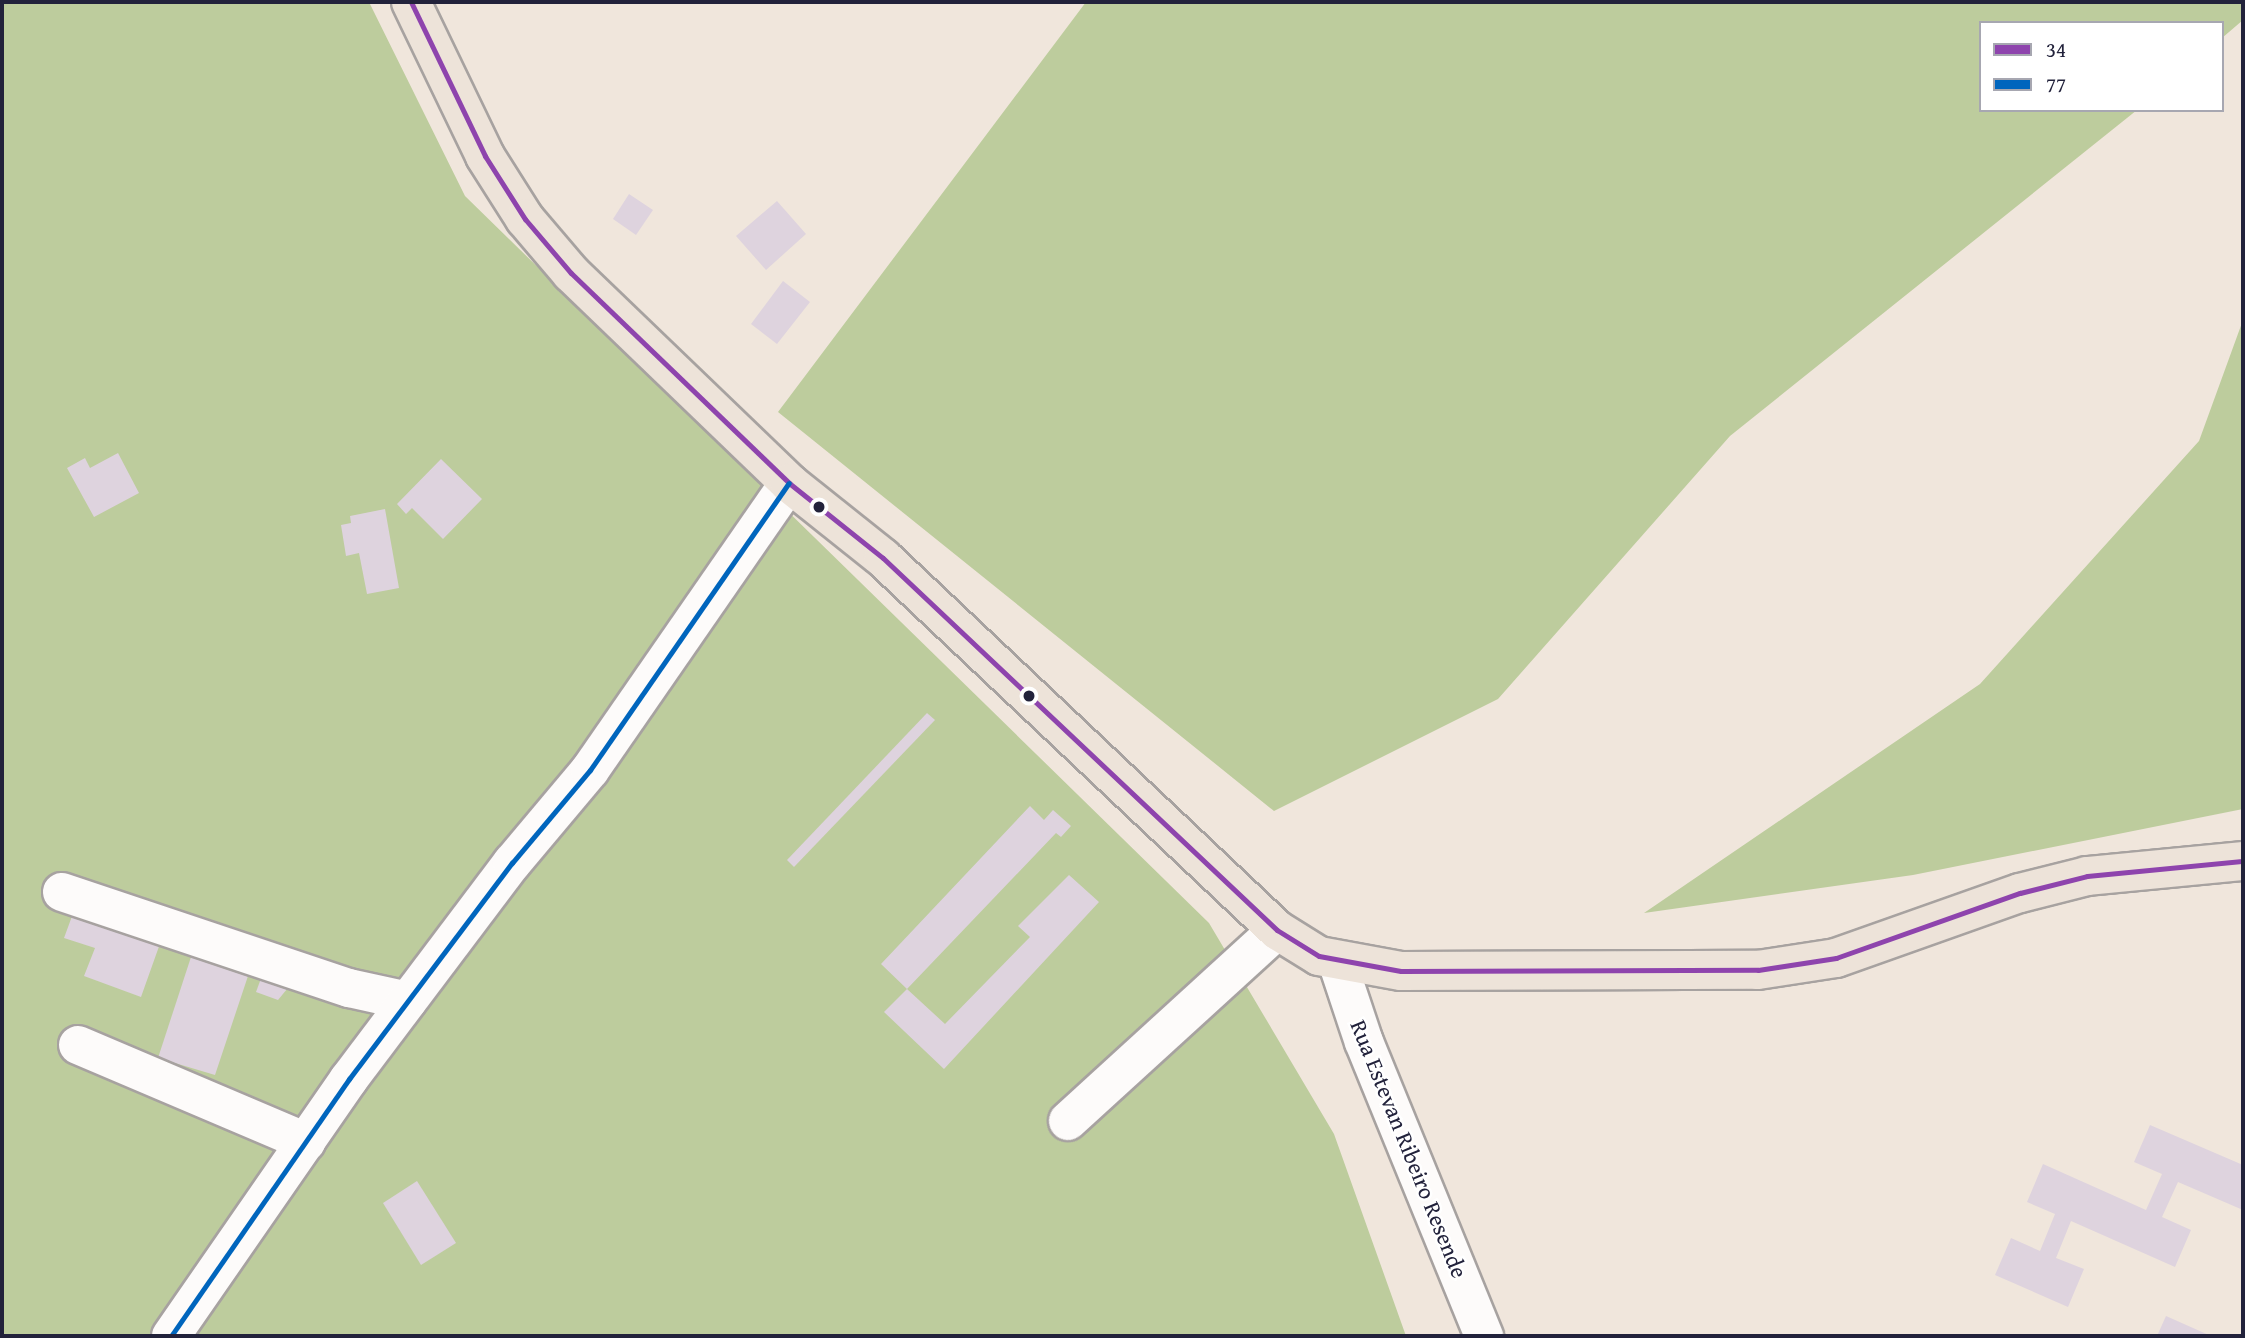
<!DOCTYPE html>
<style>
body{margin:0}
#map{position:relative;width:2245px;height:1338px;overflow:hidden;background:#f0e6dc;font-family:"Gentium Book Plus",serif}
div>[style]{position:absolute}
.forest>*{inset:0;background:#bdcc9d}
.building>*{inset:0;background:#ded3de}
.roads{filter:drop-shadow(2px 0 #a7a2a0) drop-shadow(-2px 0 #a7a2a0) drop-shadow(0 2px #a7a2a0) drop-shadow(0 -2px #a7a2a0)}
.minor>*{height:38px;margin:-19px;padding:0 19px;transform-origin:19px;border-radius:19px;background:#fdfbfa}
.major>*{height:38px;margin:-19px;padding:0 19px;transform-origin:19px;border-radius:19px;background:#ede3d9}
.bus-1>*{height:5px;margin:-2.5px;padding:0 2.5px;transform-origin:2.5px;border-radius:2.5px;background:#8e44ad}
.bus-2>*{height:5px;margin:-2.5px;padding:0 2.5px;transform-origin:2.5px;border-radius:2.5px;background:#0065bd}
.dots>*{width:19px;height:19px;translate:-50% -50%;box-sizing:border-box;border:4px solid #fff;border-radius:50%}
span{translate:-50% -50%;white-space:nowrap;text-align:center;line-height:1.15;-webkit-text-stroke:5px #fff;paint-order:stroke}
.street-label{font-size:23px;color:#22223b}
.frame{position:absolute;inset:0;border:4px solid #22223b;pointer-events:none}
.legend{position:absolute;left:1979px;top:21px;width:245px;height:91px;box-sizing:border-box;background:#fff;border:2px solid #a7a7b1;margin:0;padding:9px 12px;list-style:none;font-size:21px;color:#22223b}
.legend li{display:flex;align-items:center;gap:14px;height:35px}
.legend b{width:35px;border:2px solid #a7a7b1}
</style>
<div id="map">
<div class="forest">
<div style="clip-path:polygon(2px 2px,369px 2px,465px 196px,1209px 923px,1334px 1134px,1406px 1336px,2px 1336px)"></div>
<div style="clip-path:polygon(1086px 2px,2243px 2px,2243px 20px,2222px 38px,2222px 23px,1981px 23px,1981px 110px,2137px 110px,1730px 436px,1498px 699px,1274px 811px,778px 412px)"></div>
<div style="clip-path:polygon(2243px 320px,2243px 809px,1913px 875px,1644px 913px,1980px 684px,2199px 441px)"></div>
</div>
<div class="building">
<div style="clip-path:polygon(629px 194px,653px 210px,636px 235px,613px 219px)"></div>
<div style="clip-path:polygon(777px 201px,806px 234px,766px 270px,736px 236px)"></div>
<div style="clip-path:polygon(783px 281px,810px 302px,777px 344px,751px 324px)"></div>
<div style="clip-path:polygon(118px 453px,139px 493px,94px 517px,67px 468px,85px 458px,90px 468px)"></div>
<div style="clip-path:polygon(441px 459px,482px 499px,443px 539px,412px 508px,406px 514px,397px 504px)"></div>
<div style="clip-path:polygon(385px 509px,399px 588px,367px 594px,359px 553px,346px 556px,341px 525px,351px 523px,350px 516px)"></div>
<div style="clip-path:polygon(927px 713px,935px 720px,794px 867px,787px 860px)"></div>
<div style="clip-path:polygon(1030px 806px,1044px 820px,1053px 810px,1071px 826px,1061px 837px,1056px 833px,907px 989px,945px 1024px,1030px 937px,1018px 926px,1069px 875px,1099px 902px,944px 1069px,884px 1012px,907px 989px,881px 964px)"></div>
<div style="clip-path:polygon(75px 908px,162px 938px,141px 997px,84px 976px,95px 948px,64px 938px)"></div>
<div style="clip-path:polygon(191px 957px,248px 976px,215px 1075px,158px 1058px)"></div>
<div style="clip-path:polygon(263px 973px,292px 983px,278px 1000px,256px 992px)"></div>
<div style="clip-path:polygon(2150px 1125px,2243px 1165px,2243px 1210px,2178px 1182px,2162px 1217px,2191px 1230px,2175px 1267px,2071px 1221px,2056px 1258px,2084px 1269px,2068px 1307px,1995px 1275px,2011px 1238px,2040px 1251px,2055px 1214px,2027px 1202px,2043px 1164px,2146px 1210px,2162px 1174px,2134px 1162px)"></div>
<div style="clip-path:polygon(417px 1181px,456px 1243px,421px 1265px,383px 1203px)"></div>
<div style="clip-path:polygon(2166px 1316px,2211px 1336px,2157px 1336px)"></div>
</div>
<div class="roads">
<div class="minor">
<div style="left:62px;top:892px;width:303px;rotate:18.5deg"></div>
<div style="left:349px;top:988px;width:60px;rotate:12.4deg"></div>
<div style="left:1337px;top:961px;width:85px;rotate:71.6deg"></div>
<div style="left:1364px;top:1042px;width:318px;rotate:67.8deg"></div>
<div style="left:78px;top:1045px;width:248px;rotate:23deg"></div>
<div style="left:1068px;top:1121px;width:283px;rotate:-42.4deg"></div>
<div style="left:171px;top:1336px;width:313px;rotate:-55.3deg"></div>
<div style="left:349px;top:1079px;width:271px;rotate:-53deg"></div>
<div style="left:512px;top:863px;width:121px;rotate:-50deg"></div>
<div style="left:590px;top:770px;width:349px;rotate:-55.3deg"></div>
</div>
<div class="major">
<div style="left:411px;top:2px;width:171px;rotate:64.3deg"></div>
<div style="left:485px;top:156px;width:75px;rotate:57.6deg"></div>
<div style="left:525px;top:219px;width:71px;rotate:49.6deg"></div>
<div style="left:571px;top:273px;width:303px;rotate:43.9deg"></div>
<div style="left:789px;top:483px;width:120px;rotate:38.6deg"></div>
<div style="left:883px;top:558px;width:542px;rotate:43.35deg"></div>
<div style="left:1277px;top:930px;width:49px;rotate:31.8deg"></div>
<div style="left:1319px;top:956px;width:83px;rotate:10.4deg"></div>
<div style="left:1401px;top:971px;width:357px;rotate:-0.2deg"></div>
<div style="left:1758px;top:970px;width:79px;rotate:-8.7deg"></div>
<div style="left:1836px;top:958px;width:195px;rotate:-19.5deg"></div>
<div style="left:2020px;top:893px;width:69px;rotate:-14.2deg"></div>
<div style="left:2087px;top:876px;width:157px;rotate:-5.5deg"></div>
</div>
</div>
<div class="bus-1">
<div style="left:411px;top:2px;width:171px;rotate:64.3deg"></div>
<div style="left:485px;top:156px;width:75px;rotate:57.6deg"></div>
<div style="left:525px;top:219px;width:71px;rotate:49.6deg"></div>
<div style="left:571px;top:273px;width:303px;rotate:43.9deg"></div>
<div style="left:789px;top:483px;width:120px;rotate:38.6deg"></div>
<div style="left:883px;top:558px;width:542px;rotate:43.35deg"></div>
<div style="left:1277px;top:930px;width:49px;rotate:31.8deg"></div>
<div style="left:1319px;top:956px;width:83px;rotate:10.4deg"></div>
<div style="left:1401px;top:971px;width:357px;rotate:-0.2deg"></div>
<div style="left:1758px;top:970px;width:79px;rotate:-8.7deg"></div>
<div style="left:1836px;top:958px;width:195px;rotate:-19.5deg"></div>
<div style="left:2020px;top:893px;width:69px;rotate:-14.2deg"></div>
<div style="left:2087px;top:876px;width:157px;rotate:-5.5deg"></div>
</div>
<div class="bus-2">
<div style="left:171px;top:1336px;width:313px;rotate:-55.3deg"></div>
<div style="left:349px;top:1079px;width:271px;rotate:-53deg"></div>
<div style="left:512px;top:863px;width:121px;rotate:-50deg"></div>
<div style="left:590px;top:770px;width:349px;rotate:-55.3deg"></div>
</div>
<div class="dots">
<div style="left:819px;top:507px;background:#22223b"></div>
<div style="left:1029px;top:696px;background:#22223b"></div>
</div>
<div class="street-label">
<span style="left:1409px;top:1149px;rotate:68deg">Rua Estevan Ribeiro Resende</span>
</div>
<div class="frame"></div>
<ul class="legend">
<li><b style="height:9px;background:#8e44ad"></b>34</li>
<li><b style="height:9px;background:#0065bd"></b>77</li>
</ul>
</div>
